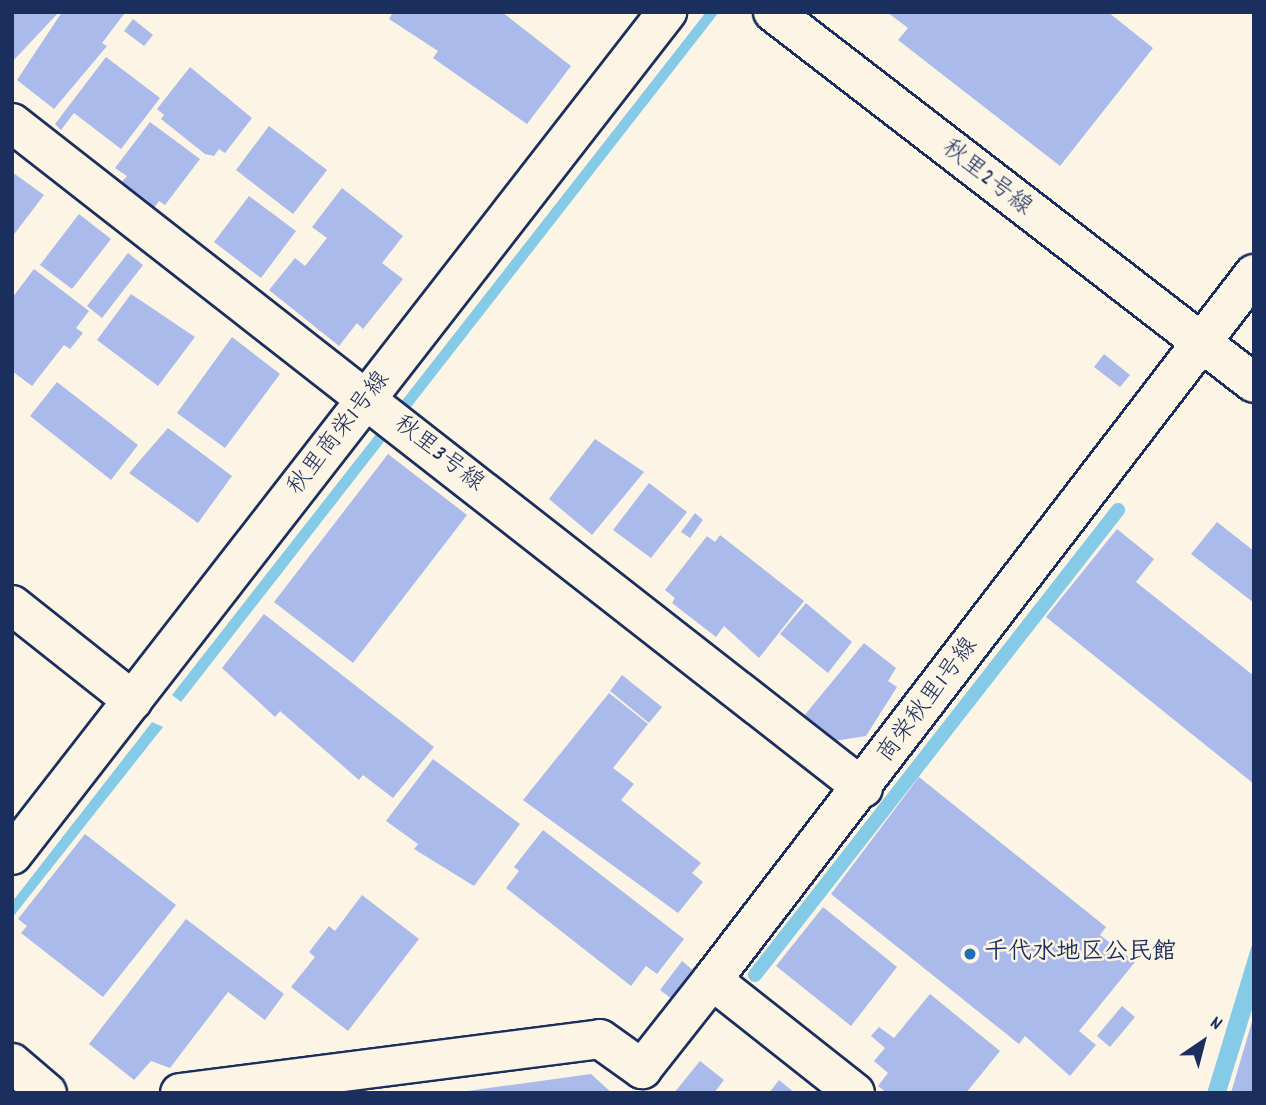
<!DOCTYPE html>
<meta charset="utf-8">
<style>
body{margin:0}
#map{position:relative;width:1266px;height:1105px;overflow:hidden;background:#fcf5e5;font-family:Dekko,"Klee One",sans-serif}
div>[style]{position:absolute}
.water>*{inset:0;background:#85cae6}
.stream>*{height:14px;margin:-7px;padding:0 7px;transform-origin:7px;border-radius:7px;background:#85cae6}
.building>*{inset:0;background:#aabbeb}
.roads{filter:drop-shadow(2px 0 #1b2f5e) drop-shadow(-2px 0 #1b2f5e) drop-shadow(0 2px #1b2f5e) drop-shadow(0 -2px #1b2f5e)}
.street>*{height:38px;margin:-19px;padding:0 19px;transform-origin:19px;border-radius:19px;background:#fcf5e5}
.secondary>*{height:38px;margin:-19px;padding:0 19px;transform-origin:19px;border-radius:19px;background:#fcf5e5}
.dots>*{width:19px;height:19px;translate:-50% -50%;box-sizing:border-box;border:4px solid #fcf5e5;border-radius:50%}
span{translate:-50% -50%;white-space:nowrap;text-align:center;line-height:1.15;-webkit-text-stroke:5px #fcf5e5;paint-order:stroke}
.street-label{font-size:24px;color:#1b2f5e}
.poi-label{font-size:24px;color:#1b2f5e;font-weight:700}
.left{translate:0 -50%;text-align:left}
.frame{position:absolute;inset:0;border:14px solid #1b2f5e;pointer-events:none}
.north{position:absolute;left:1168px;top:1007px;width:70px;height:70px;-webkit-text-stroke:5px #fcf5e5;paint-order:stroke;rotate:35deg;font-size:19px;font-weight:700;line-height:28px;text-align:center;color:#1b2f5e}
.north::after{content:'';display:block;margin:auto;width:24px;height:32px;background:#1b2f5e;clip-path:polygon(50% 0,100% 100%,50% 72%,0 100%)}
</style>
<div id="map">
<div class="water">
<div style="clip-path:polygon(706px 12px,719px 12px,181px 702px,172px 695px)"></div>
<div style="clip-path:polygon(152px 722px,163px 727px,12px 918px,12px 902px)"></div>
<div style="clip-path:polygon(1254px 938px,1254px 1003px,1226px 1093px,1207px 1093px)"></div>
</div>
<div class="stream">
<div style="left:755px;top:975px;width:590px;rotate:-52.02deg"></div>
</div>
<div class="building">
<div style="clip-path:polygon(12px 12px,59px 12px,12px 62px)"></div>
<div style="clip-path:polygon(62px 12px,124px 14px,102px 43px,107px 46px,54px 109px,17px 80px)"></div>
<div style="clip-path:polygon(393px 12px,502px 12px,571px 66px,527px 124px,433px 58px,438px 51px,389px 19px)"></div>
<div style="clip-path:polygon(887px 12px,1108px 12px,1153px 48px,1060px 166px,898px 40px,908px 28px)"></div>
<div style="clip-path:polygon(133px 19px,153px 35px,144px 46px,124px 31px)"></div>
<div style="clip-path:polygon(106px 57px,160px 98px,121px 149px,74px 113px,61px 130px,55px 124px)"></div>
<div style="clip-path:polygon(190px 67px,252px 118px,225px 153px,219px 149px,214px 156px,205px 154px,161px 119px,164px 115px,157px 109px)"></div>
<div style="clip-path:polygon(150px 122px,200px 159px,165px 205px,159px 201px,154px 208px,121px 183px,127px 176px,115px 168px)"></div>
<div style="clip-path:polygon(269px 126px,327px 170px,293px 214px,236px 170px)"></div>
<div style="clip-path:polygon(12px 172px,44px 195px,12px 237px)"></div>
<div style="clip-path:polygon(342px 188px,403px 236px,382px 263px,403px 279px,363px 329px,357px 323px,339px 346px,269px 290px,295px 258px,305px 266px,327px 238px,312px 227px)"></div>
<div style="clip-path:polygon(249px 196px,296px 231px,261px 278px,214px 242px)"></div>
<div style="clip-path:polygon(79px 214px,111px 239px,72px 289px,40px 265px)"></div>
<div style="clip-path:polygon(128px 253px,143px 265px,102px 318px,87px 306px)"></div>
<div style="clip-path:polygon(34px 269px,89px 311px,76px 328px,83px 333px,70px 349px,64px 345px,32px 386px,12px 371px,12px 298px)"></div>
<div style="clip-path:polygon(131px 294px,195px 337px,158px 386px,97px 340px)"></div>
<div style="clip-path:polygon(232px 337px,280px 374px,225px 448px,177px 413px)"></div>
<div style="clip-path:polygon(1104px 354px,1130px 375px,1120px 387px,1094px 367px)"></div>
<div style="clip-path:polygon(57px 382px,138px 445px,111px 480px,30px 416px)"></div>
<div style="clip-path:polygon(168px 428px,232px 476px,198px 523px,129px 473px)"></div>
<div style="clip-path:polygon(595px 439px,644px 472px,592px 535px,549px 499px)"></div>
<div style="clip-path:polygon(388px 454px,467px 515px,353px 663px,274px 602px)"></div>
<div style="clip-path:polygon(649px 483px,687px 512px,651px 558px,613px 530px)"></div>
<div style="clip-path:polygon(695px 513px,703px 520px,690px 538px,681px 532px)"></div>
<div style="clip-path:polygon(1217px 522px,1254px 551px,1254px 603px,1191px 554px)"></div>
<div style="clip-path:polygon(1117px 529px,1154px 559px,1136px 582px,1254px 676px,1254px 784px,1046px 617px)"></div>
<div style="clip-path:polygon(720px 535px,804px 601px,759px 658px,724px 626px,716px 637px,672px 603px,675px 598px,665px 590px,707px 536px,715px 542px)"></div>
<div style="clip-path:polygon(806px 603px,852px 642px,828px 673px,780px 634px)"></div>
<div style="clip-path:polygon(264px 614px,434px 747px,393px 798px,363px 775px,359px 780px,280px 711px,275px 717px,222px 668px)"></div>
<div style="clip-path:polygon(864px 643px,896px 668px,888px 681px,897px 687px,866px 736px,834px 741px,803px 717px)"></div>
<div style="clip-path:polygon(622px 675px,662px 707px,649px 723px,610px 691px)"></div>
<div style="clip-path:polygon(609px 693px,648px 724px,613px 768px,634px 784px,621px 800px,701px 863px,692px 873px,703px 882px,678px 913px,523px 800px)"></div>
<div style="clip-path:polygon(433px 759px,520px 824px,474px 886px,414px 849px,418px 844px,386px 821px)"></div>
<div style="clip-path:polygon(919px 777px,1106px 927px,1100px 935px,1135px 962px,1079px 1031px,1096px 1045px,1070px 1076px,1025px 1036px,1019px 1044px,831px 894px)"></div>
<div style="clip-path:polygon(543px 830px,684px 939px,657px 974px,646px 966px,631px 986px,506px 888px,519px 871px,514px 867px)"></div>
<div style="clip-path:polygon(85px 834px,176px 905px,103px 997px,21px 933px,27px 926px,18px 919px)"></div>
<div style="clip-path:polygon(362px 895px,419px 939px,348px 1031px,291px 987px,315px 957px,309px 952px,329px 926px,335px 931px)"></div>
<div style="clip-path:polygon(823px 907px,897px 967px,851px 1026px,776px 966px)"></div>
<div style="clip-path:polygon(186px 919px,284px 994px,265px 1020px,228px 992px,170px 1068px,151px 1061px,134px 1080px,89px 1044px)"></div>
<div style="clip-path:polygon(682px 961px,694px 971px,672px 999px,660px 990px)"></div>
<div style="clip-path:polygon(930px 994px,1000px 1051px,966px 1093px,887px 1093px,878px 1086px,888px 1073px,874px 1061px,885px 1048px,871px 1036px,879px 1027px,894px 1038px)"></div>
<div style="clip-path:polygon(1122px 1006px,1135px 1017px,1110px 1047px,1097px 1036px)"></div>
<div style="clip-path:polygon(1253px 1018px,1254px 1093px,1231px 1093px)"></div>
<div style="clip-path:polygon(700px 1061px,724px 1080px,714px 1093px,674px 1093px)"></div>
<div style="clip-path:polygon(591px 1074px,612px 1093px,468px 1093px,467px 1091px)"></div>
<div style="clip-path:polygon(779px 1080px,795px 1093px,769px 1093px)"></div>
</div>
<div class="roads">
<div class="street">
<div style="left:773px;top:12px;width:607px;rotate:37.64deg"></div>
<div style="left:12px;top:123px;width:1080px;rotate:38.01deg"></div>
<div style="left:12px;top:605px;width:154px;rotate:38.4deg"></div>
<div style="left:12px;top:855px;width:1068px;rotate:-52.15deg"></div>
<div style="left:180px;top:1093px;width:423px;rotate:-7.3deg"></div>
<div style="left:600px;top:1039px;width:52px;rotate:35.5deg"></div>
<div style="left:642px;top:1069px;width:113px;rotate:-51.8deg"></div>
<div style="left:855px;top:1093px;width:182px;rotate:-141.7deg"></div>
<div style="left:712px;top:980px;width:890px;rotate:-52.49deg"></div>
</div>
<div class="secondary">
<div style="left:12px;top:1063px;width:46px;rotate:40.6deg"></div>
</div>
</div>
<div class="dots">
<div style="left:970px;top:954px;background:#1f6fb2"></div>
</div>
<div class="street-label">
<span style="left:986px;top:179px;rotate:38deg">秋里2号線</span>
<span style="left:340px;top:434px;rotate:-52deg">秋里商栄1号線</span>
<span style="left:438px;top:455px;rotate:38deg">秋里3号線</span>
<span style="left:929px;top:701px;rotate:-53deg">商栄秋里1号線</span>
</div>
<div class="poi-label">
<span class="left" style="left:984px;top:954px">千代水地区公民館</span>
</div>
<div class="frame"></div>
<div class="north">N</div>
</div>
